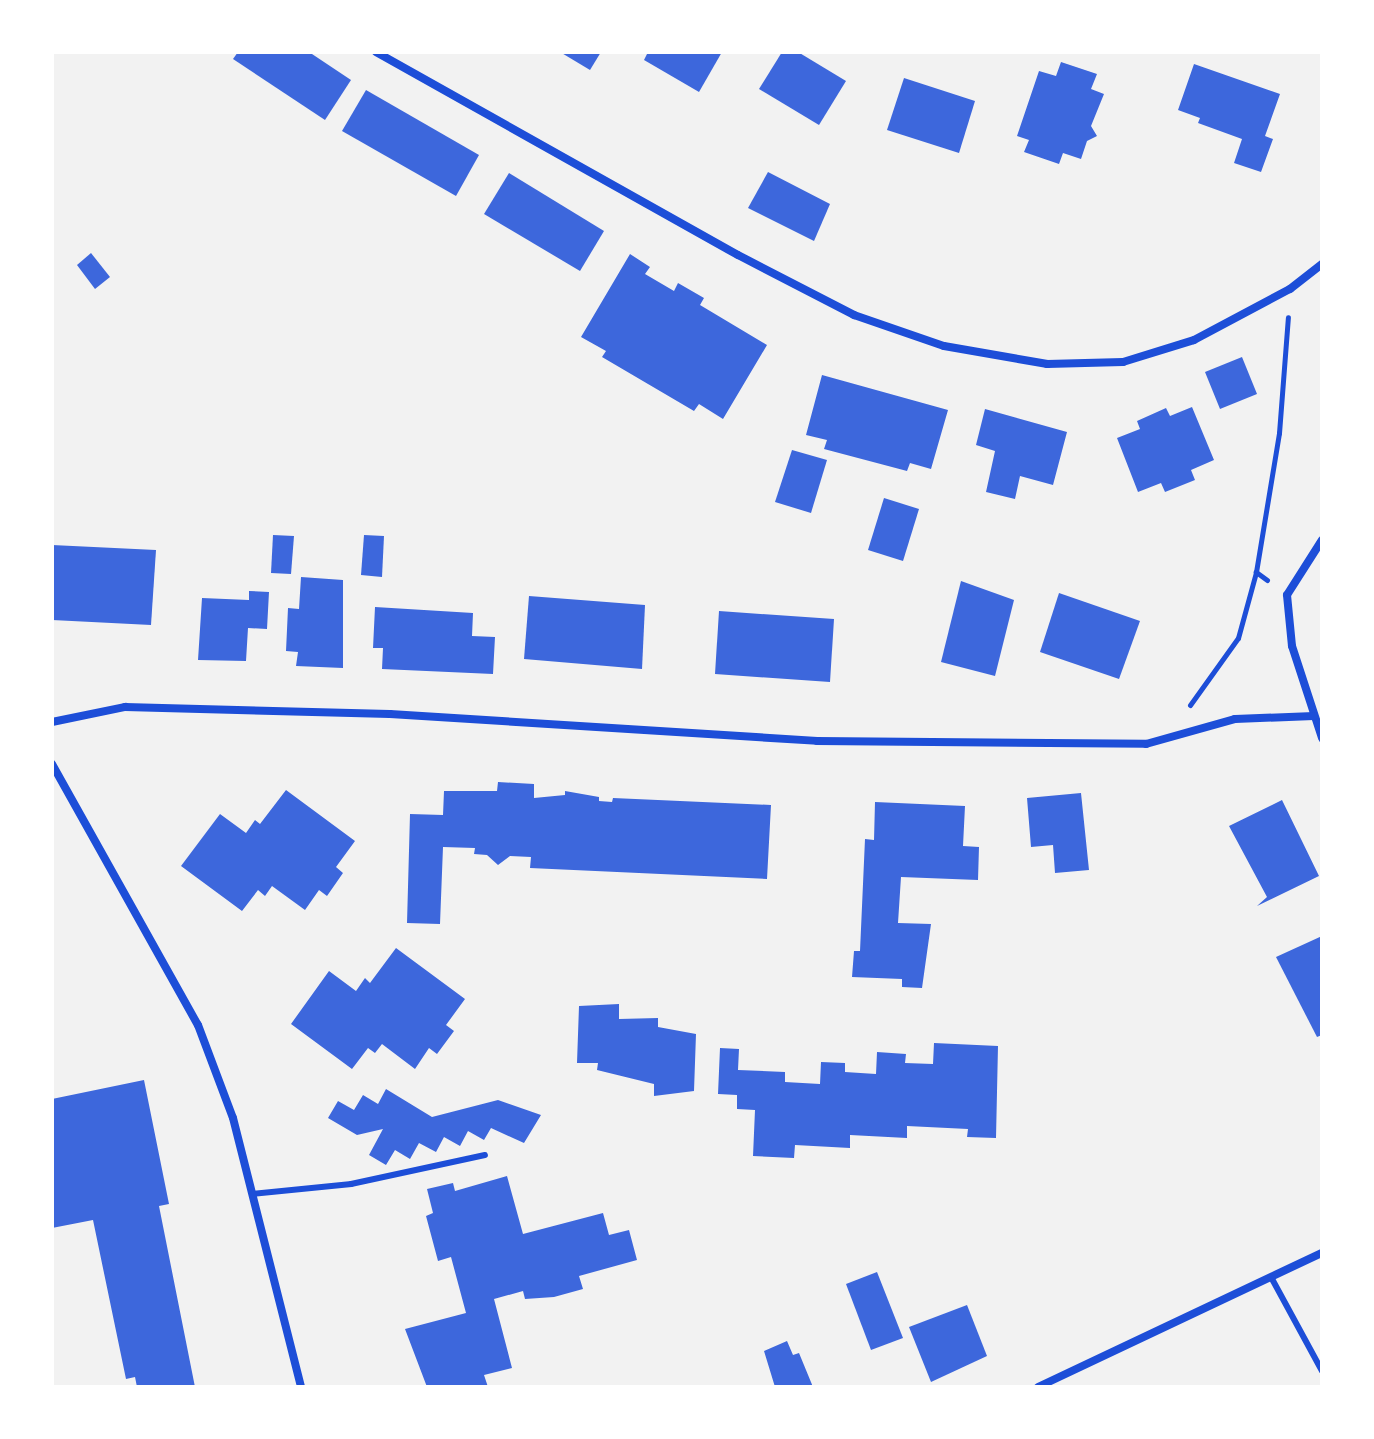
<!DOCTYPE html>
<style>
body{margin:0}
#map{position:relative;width:1374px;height:1439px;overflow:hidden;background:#f2f2f2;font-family:"Alegreya Sans",sans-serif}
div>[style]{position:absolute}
.building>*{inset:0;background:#3d67dc}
.path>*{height:5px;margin:-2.5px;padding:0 2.5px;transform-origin:2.5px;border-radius:2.5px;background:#1d4ed8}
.service>*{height:6px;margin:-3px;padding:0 3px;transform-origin:3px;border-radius:3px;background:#1d4ed8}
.minor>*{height:8px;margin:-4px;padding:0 4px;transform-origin:4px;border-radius:4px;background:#1d4ed8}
span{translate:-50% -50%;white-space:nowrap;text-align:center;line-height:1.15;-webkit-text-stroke:7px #fff;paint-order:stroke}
.frame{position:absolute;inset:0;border:54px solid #fff;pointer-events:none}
</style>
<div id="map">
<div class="building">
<div style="clip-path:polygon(238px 52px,309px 52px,351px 80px,325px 120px,233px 59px)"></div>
<div style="clip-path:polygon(560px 52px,601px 52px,590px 70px)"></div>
<div style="clip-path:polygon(648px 52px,722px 52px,699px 92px,644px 60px)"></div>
<div style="clip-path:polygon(782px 52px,798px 52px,846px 81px,819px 125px,759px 89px)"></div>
<div style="clip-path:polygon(1061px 62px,1097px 74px,1091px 89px,1104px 94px,1091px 126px,1097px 136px,1087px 141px,1081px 159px,1063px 153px,1059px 164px,1024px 152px,1029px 140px,1017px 136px,1039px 71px,1056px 76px)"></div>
<div style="clip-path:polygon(1194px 64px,1280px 94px,1265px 136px,1273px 139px,1261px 172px,1234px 163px,1242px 139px,1198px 123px,1200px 118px,1178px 110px)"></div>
<div style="clip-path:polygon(904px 78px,975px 101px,959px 153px,887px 130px)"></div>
<div style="clip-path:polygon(366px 90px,479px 155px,456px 196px,342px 131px)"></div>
<div style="clip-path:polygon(768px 172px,830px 204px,814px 241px,748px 208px)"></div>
<div style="clip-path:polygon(509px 173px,604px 231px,580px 271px,484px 214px)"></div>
<div style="clip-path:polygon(91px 253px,110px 277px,95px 289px,77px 265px)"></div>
<div style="clip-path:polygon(630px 254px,650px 267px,645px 274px,674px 291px,678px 283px,704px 298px,700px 305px,767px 345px,723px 419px,699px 404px,694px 411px,602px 357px,606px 351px,581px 337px)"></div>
<div style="clip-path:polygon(1242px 357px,1257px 394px,1220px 409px,1205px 372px)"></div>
<div style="clip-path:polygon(822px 375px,948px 410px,931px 469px,910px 463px,907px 471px,824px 449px,827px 440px,806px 435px)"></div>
<div style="clip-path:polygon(1192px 407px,1214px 460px,1191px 470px,1195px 480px,1165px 492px,1161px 483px,1138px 492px,1117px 438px,1140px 429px,1137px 421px,1166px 408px,1170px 416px)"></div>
<div style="clip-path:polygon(985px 409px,1067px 432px,1053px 485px,1020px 476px,1015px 499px,986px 492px,995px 451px,976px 445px)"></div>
<div style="clip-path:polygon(792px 450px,827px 460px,811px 513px,775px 502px)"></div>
<div style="clip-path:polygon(884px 498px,919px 509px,903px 561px,868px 550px)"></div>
<div style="clip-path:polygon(273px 535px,294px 536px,291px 574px,271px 573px)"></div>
<div style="clip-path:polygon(364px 535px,384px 536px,382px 577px,361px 575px)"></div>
<div style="clip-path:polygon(52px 545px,156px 550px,151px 625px,52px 620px)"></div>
<div style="clip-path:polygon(301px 577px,343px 580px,343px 668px,296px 666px,298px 652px,286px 651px,288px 608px,299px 609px)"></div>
<div style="clip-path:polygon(961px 581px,1014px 600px,995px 676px,941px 662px)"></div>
<div style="clip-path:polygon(249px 591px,269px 592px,267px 629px,248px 628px,246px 661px,198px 660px,202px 598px,249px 600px)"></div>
<div style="clip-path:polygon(1059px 593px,1140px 621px,1119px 679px,1040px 652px)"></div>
<div style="clip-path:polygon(529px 596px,645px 605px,642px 669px,524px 659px)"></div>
<div style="clip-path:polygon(375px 607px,473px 613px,472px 636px,495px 637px,493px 674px,382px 669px,383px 648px,373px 648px)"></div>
<div style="clip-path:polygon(719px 611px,834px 619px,830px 682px,715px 674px)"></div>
<div style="clip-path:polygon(498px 782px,534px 784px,534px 798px,565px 795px,565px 791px,599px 797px,599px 801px,612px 802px,613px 798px,771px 805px,767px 879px,530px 868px,531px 857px,510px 856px,498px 865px,487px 855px,474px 854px,475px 848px,443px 847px,440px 924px,407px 923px,410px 814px,443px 815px,444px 791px,497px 791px)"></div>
<div style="clip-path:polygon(286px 790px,355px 841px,336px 867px,343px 873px,327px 896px,319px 890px,305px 910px,272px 886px,265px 896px,258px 890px,242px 911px,181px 866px,220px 814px,246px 833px,255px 820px,260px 824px)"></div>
<div style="clip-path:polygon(1081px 793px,1089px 870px,1055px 873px,1053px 845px,1031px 847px,1027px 798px)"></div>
<div style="clip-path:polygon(1282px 800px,1319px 876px,1257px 906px,1267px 897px,1229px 826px)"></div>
<div style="clip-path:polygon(875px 802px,965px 806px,963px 846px,979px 847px,978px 880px,901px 877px,898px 923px,931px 924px,922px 988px,902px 987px,902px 979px,852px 977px,854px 951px,860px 951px,865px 839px,874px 840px)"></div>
<div style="clip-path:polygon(1322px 936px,1322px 1035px,1317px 1037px,1276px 957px)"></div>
<div style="clip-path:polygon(396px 948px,465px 999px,446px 1025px,454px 1031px,437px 1054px,429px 1048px,415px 1069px,382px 1044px,375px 1053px,368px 1048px,352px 1069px,291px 1024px,329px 971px,356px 991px,365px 978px,370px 983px)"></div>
<div style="clip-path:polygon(619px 1004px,619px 1019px,658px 1018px,658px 1027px,696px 1034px,694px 1091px,654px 1096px,654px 1084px,597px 1070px,598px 1063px,577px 1063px,579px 1006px)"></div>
<div style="clip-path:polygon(934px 1043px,998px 1046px,996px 1138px,967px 1137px,968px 1129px,907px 1126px,907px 1138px,850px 1135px,850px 1148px,795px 1145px,794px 1158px,753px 1156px,755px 1110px,737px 1109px,737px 1095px,718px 1094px,720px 1048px,739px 1049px,738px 1070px,785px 1072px,785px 1082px,820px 1084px,821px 1062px,845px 1063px,845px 1072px,876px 1074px,877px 1052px,906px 1054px,905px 1063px,933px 1064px)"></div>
<div style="clip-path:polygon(144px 1080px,169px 1204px,159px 1206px,195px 1387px,137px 1387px,135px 1377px,126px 1379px,93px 1220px,52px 1228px,52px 1099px)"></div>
<div style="clip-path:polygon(386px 1089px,432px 1117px,498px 1100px,541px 1115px,524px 1143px,491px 1128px,484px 1140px,468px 1131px,460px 1146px,444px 1137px,436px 1152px,419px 1143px,410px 1159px,395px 1150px,386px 1165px,369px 1155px,383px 1129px,357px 1135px,328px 1118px,338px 1101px,354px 1110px,363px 1095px,378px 1104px)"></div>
<div style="clip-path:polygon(507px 1176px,523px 1234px,603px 1213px,609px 1235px,629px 1230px,637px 1260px,579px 1276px,583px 1289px,554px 1297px,525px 1299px,523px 1291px,494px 1299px,512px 1368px,484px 1375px,488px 1387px,427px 1387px,405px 1329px,466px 1313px,451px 1257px,438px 1261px,426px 1216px,433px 1213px,427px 1189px,453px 1183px,455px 1191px)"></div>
<div style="clip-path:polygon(877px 1272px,903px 1338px,871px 1350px,846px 1284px)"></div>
<div style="clip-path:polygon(967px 1305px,987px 1356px,931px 1382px,909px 1327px)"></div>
<div style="clip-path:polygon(787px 1341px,793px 1355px,799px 1353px,813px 1387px,775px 1387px,764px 1351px)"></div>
</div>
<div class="path">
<div style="left:1267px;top:580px;width:14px;rotate:-144deg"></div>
<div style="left:1256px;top:572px;width:141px;rotate:-80.6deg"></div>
<div style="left:1279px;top:433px;width:116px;rotate:-85.6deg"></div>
<div style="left:1190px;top:705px;width:82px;rotate:-54.4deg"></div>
<div style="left:1238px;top:638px;width:68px;rotate:-74.7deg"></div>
</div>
<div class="service">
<div style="left:252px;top:1194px;width:100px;rotate:-5.8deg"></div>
<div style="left:351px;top:1184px;width:137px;rotate:-12.2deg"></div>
<div style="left:1271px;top:1277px;width:107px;rotate:61.5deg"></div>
</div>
<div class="minor">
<div style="left:376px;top:52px;width:415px;rotate:29.3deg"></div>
<div style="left:738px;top:255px;width:131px;rotate:27.3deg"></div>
<div style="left:854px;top:315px;width:95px;rotate:19deg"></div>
<div style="left:944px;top:346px;width:105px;rotate:9.9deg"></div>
<div style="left:1047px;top:364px;width:76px;rotate:-1.5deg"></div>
<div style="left:1123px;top:362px;width:74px;rotate:-17.2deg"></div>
<div style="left:1194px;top:340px;width:109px;rotate:-28deg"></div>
<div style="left:1290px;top:289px;width:41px;rotate:-38deg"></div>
<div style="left:1322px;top:540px;width:65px;rotate:122.5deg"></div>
<div style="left:1287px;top:595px;width:51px;rotate:84.4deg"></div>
<div style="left:1292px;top:646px;width:97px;rotate:71.9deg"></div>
<div style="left:52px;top:722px;width:75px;rotate:-11.6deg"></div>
<div style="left:125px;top:707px;width:265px;rotate:1.5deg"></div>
<div style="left:390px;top:714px;width:428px;rotate:3.6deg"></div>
<div style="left:817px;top:741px;width:329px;rotate:0.5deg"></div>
<div style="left:1146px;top:744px;width:92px;rotate:-15.7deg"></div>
<div style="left:1235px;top:719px;width:79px;rotate:-2.2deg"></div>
<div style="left:52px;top:764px;width:299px;rotate:60.8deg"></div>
<div style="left:198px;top:1025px;width:99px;rotate:69.4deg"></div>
<div style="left:233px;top:1118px;width:277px;rotate:75.8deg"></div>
<div style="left:1038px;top:1387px;width:314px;rotate:-25.3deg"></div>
</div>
<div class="frame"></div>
</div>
